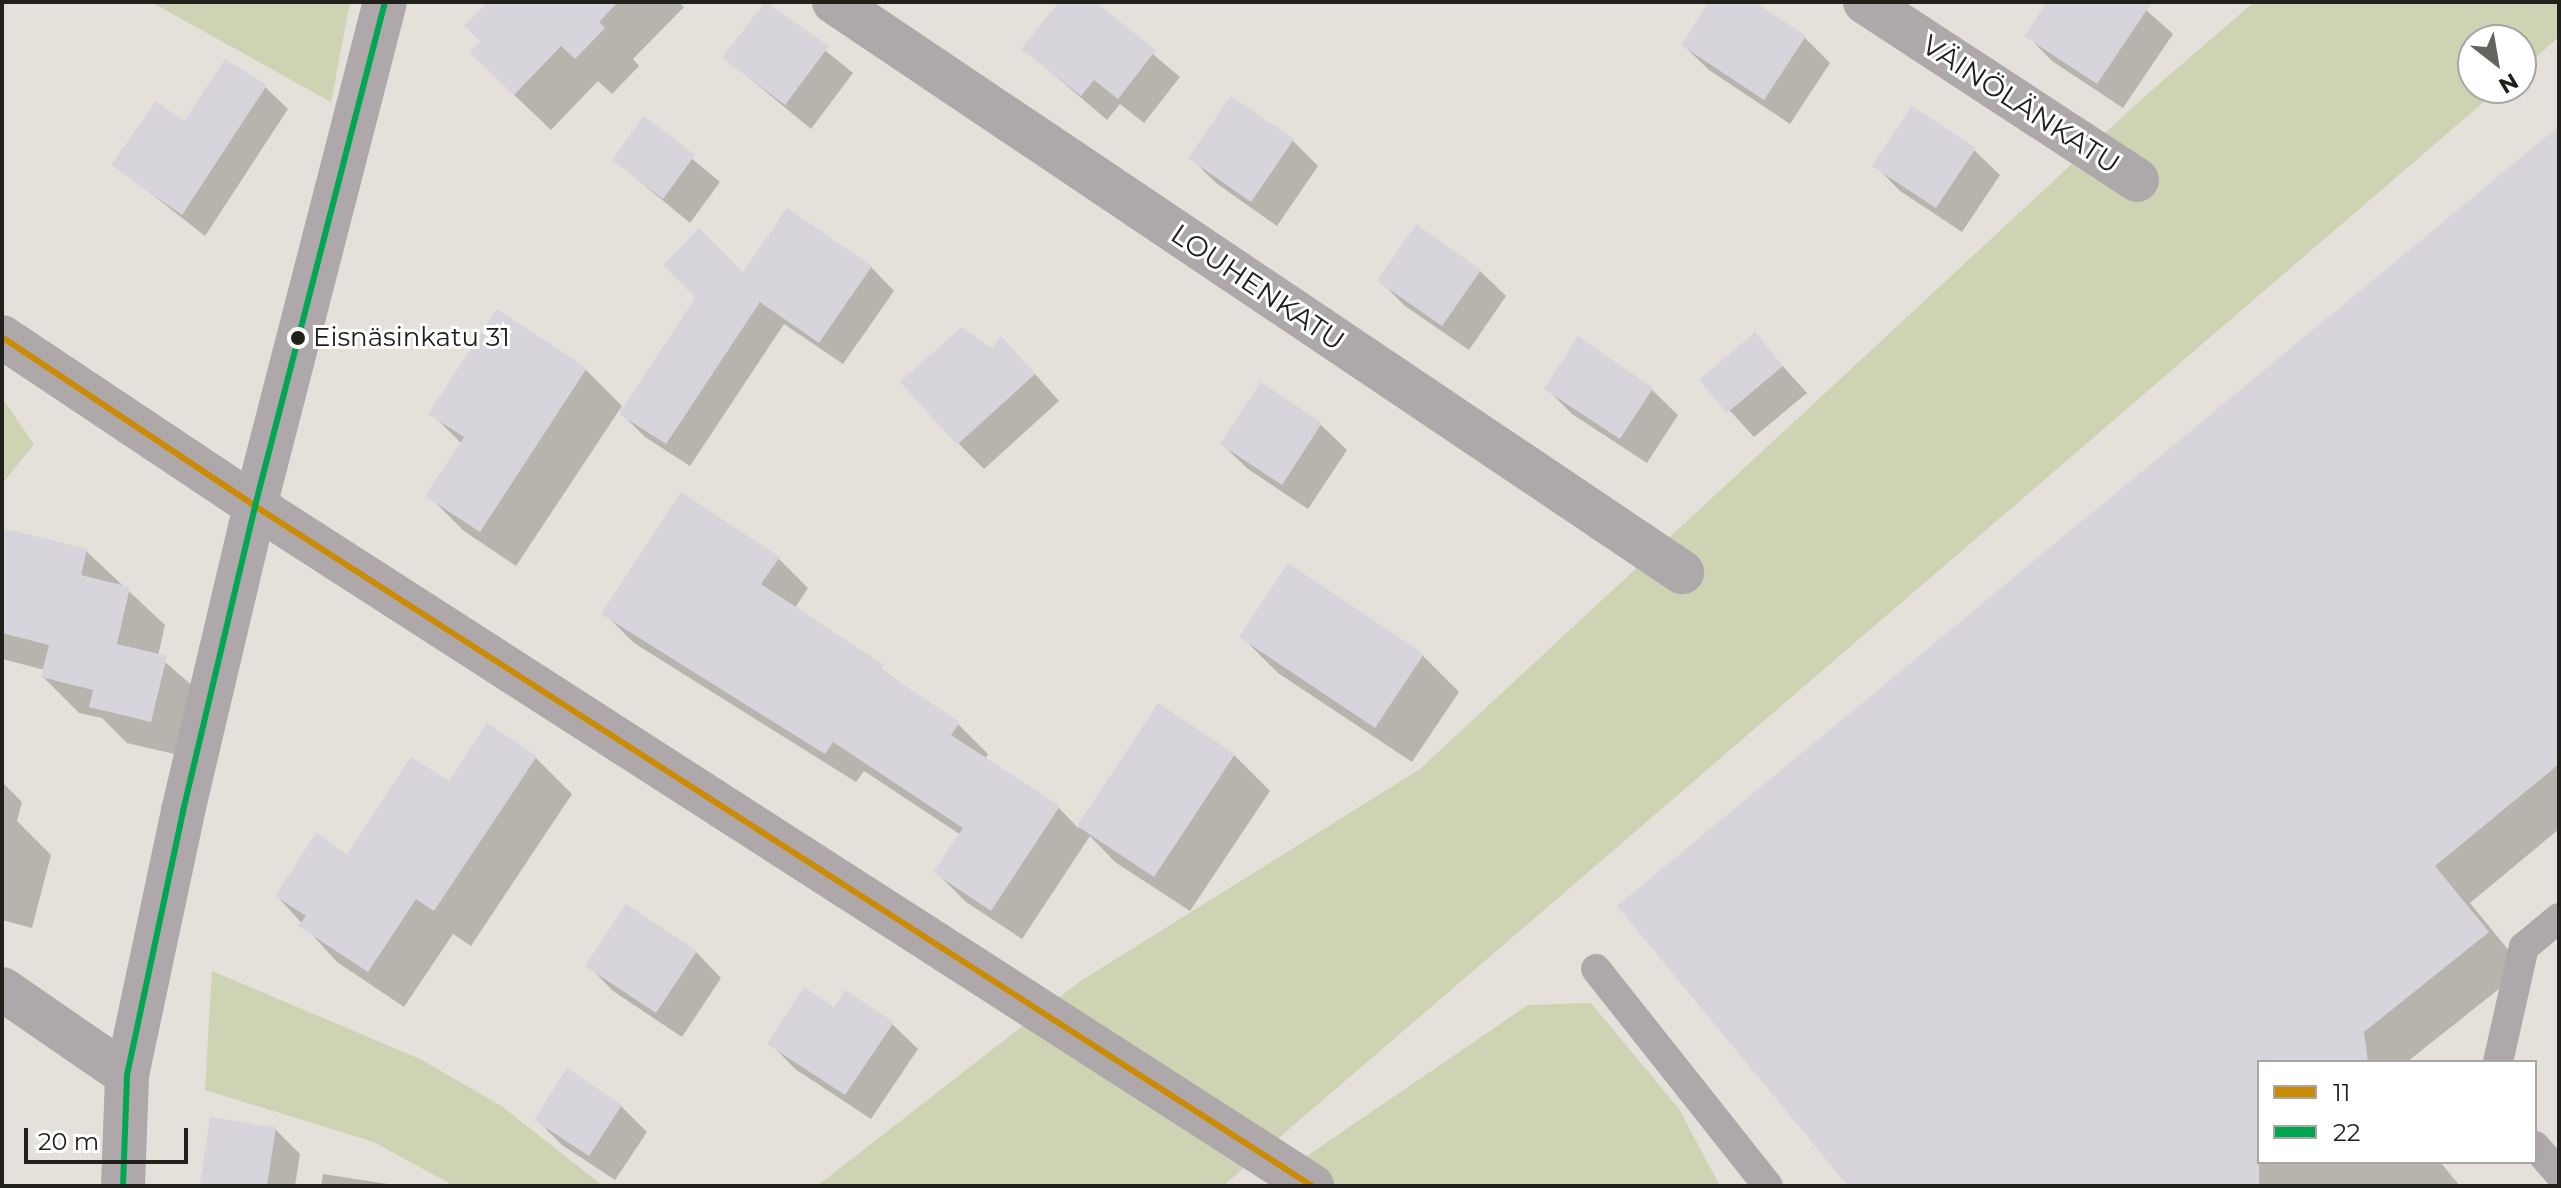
<!DOCTYPE html>
<meta charset="utf-8">
<style>
body{margin:0}
#map{position:relative;width:2561px;height:1188px;overflow:hidden;background:#e5e1da;font-family:Montserrat,sans-serif}
div>[style]{position:absolute}
.green>*{inset:0;background:#ced3b3}
.shadow>*{inset:0;background:#0003}
.building>*{inset:0;background:#d8d4db}
.lane>*{height:30px;margin:-15px;padding:0 15px;transform-origin:15px;border-radius:15px;background:#aea8ab}
.street>*{height:44px;margin:-22px;padding:0 22px;transform-origin:22px;border-radius:22px;background:#aea8ab}
.bus-1>*{height:6px;margin:-3px;padding:0 3px;transform-origin:3px;border-radius:3px;background:#cc8b05}
.bus-2>*{height:6px;margin:-3px;padding:0 3px;transform-origin:3px;border-radius:3px;background:#00a651}
.dots>*{width:22px;height:22px;translate:-50% -50%;box-sizing:border-box;border:4px solid #fff;border-radius:50%}
span{translate:-50% -50%;white-space:nowrap;text-align:center;line-height:1.15;-webkit-text-stroke:6px #fff;paint-order:stroke}
.bus-label{font-size:26px;color:#22201b}
.left{translate:0 -50%;text-align:left}
.street-label{font-size:28px;color:#22201b}
.frame{position:absolute;inset:0;border:4px solid #22201b;pointer-events:none}
.legend{position:absolute;left:2257px;top:1060px;width:280px;height:104px;box-sizing:border-box;background:#fff;border:2px solid #a7a6a4;margin:0;padding:10px 14px;list-style:none;font-size:24px;color:#22201b}
.legend li{display:flex;align-items:center;gap:16px;height:40px}
.legend b{width:40px;border:2px solid #a7a6a4}
.north{position:absolute;left:2457px;top:24px;width:80px;height:80px;box-sizing:border-box;background:#fff;border:2px solid #a7a6a4;border-radius:50%;rotate:149deg;font-size:22px;font-weight:700;line-height:32px;text-align:center;color:#22201b}
.north::after{content:'';display:block;margin:auto;width:28px;height:36px;background:#66645e;clip-path:polygon(50% 0,100% 100%,50% 72%,0 100%)}
.scale{position:absolute;left:24px;top:1128px;width:164px;height:36px;box-sizing:border-box;border:4px solid #22201b;border-top:0;padding-left:10px;font-size:24px;line-height:28px;white-space:nowrap;color:#22201b;-webkit-text-stroke:6px #fff;paint-order:stroke}
</style>
<div id="map">
<div class="green">
<div style="clip-path:polygon(151px 2px,350px 2px,331px 102px)"></div>
<div style="clip-path:polygon(2254px 2px,2559px 2px,2559px 37px,2521px 70px,2521px 40px,2473px 40px,2473px 88px,2500px 88px,1223px 1186px,817px 1186px,1079px 982px,1420px 769px,2144px 97px)"></div>
<div style="clip-path:polygon(2px 398px,34px 444px,2px 484px)"></div>
<div style="clip-path:polygon(212px 971px,420px 1059px,503px 1107px,603px 1186px,454px 1186px,374px 1142px,205px 1090px)"></div>
<div style="clip-path:polygon(1591px 1003px,1679px 1109px,1720px 1186px,1335px 1186px,1298px 1162px,1528px 1005px)"></div>
</div>
<div class="shadow">
<div style="clip-path:polygon(490px 2px,679px 2px,684px 7px,633px 59px,639px 66px,612px 94px,598px 81px,551px 130px,508px 89px,482px 42px)"></div>
<div style="clip-path:polygon(1061px 2px,1091px 2px,1180px 77px,1144px 123px,1120px 104px,1107px 120px,1024px 49px)"></div>
<div style="clip-path:polygon(1712px 2px,1751px 2px,1805px 38px,1830px 63px,1790px 124px,1709px 70px,1683px 45px)"></div>
<div style="clip-path:polygon(2049px 2px,2137px 2px,2173px 34px,2123px 108px,2052px 61px,2027px 35px)"></div>
<div style="clip-path:polygon(767px 3px,853px 73px,811px 129px,725px 58px)"></div>
<div style="clip-path:polygon(265px 87px,288px 109px,205px 236px,114px 164px)"></div>
<div style="clip-path:polygon(1231px 99px,1293px 141px,1318px 166px,1277px 226px,1216px 183px,1191px 158px)"></div>
<div style="clip-path:polygon(644px 119px,720px 182px,690px 223px,614px 160px)"></div>
<div style="clip-path:polygon(2559px 128px,2559px 829px,2470px 903px,2524px 969px,2407px 1062px,2259px 1062px,2259px 1162px,2440px 1162px,2460px 1186px,1851px 1186px)"></div>
<div style="clip-path:polygon(1974px 150px,2000px 175px,1962px 232px,1900px 191px,1875px 165px)"></div>
<div style="clip-path:polygon(871px 267px,894px 291px,843px 364px,784px 324px,690px 466px,645px 437px,622px 414px,698px 298px,744px 275px)"></div>
<div style="clip-path:polygon(1480px 271px,1506px 296px,1469px 350px,1405px 306px,1380px 281px)"></div>
<div style="clip-path:polygon(498px 312px,586px 370px,622px 406px,516px 566px,464px 531px,428px 495px,462px 444px,431px 413px)"></div>
<div style="clip-path:polygon(1755px 335px,1807px 393px,1754px 437px,1702px 380px)"></div>
<div style="clip-path:polygon(1578px 339px,1652px 390px,1678px 415px,1647px 463px,1572px 414px,1546px 388px)"></div>
<div style="clip-path:polygon(993px 351px,1026px 364px,1059px 401px,984px 469px,958px 443px)"></div>
<div style="clip-path:polygon(1262px 385px,1321px 425px,1347px 450px,1308px 509px,1248px 469px,1222px 444px)"></div>
<div style="clip-path:polygon(2px 530px,86px 551px,165px 625px,158px 656px,202px 694px,187px 757px,127px 743px,102px 718px,79px 713px,43px 677px,45px 670px,2px 659px)"></div>
<div style="clip-path:polygon(778px 558px,808px 588px,795px 608px,958px 724px,988px 754px,985px 759px,1059px 808px,1078px 828px,1159px 705px,1234px 755px,1270px 791px,1190px 911px,1115px 862px,1090px 836px,1022px 939px,966px 902px,936px 872px,961px 835px,864px 771px,856px 782px,634px 643px,604px 613px)"></div>
<div style="clip-path:polygon(1242px 637px,1423px 656px,1459px 692px,1412px 762px,1278px 673px)"></div>
<div style="clip-path:polygon(536px 758px,572px 794px,471px 946px,453px 934px,404px 1007px,337px 962px,277px 896px,347px 857px,449px 784px)"></div>
<div style="clip-path:polygon(2px 782px,22px 802px,17px 821px,51px 855px,32px 928px,2px 920px)"></div>
<div style="clip-path:polygon(696px 952px,721px 978px,682px 1037px,613px 991px,588px 965px)"></div>
<div style="clip-path:polygon(834px 1009px,892px 1024px,918px 1049px,871px 1119px,795px 1069px,770px 1043px)"></div>
<div style="clip-path:polygon(568px 1071px,621px 1106px,647px 1132px,615px 1180px,562px 1145px,536px 1119px)"></div>
<div style="clip-path:polygon(275px 1129px,300px 1154px,295px 1186px,202px 1186px)"></div>
<div style="clip-path:polygon(323px 1174px,401px 1186px,321px 1186px)"></div>
</div>
<div class="building">
<div style="clip-path:polygon(488px 2px,618px 2px,599px 22px,605px 28px,575px 59px,561px 46px,514px 95px,470px 53px,480px 41px,464px 26px)"></div>
<div style="clip-path:polygon(765px 2px,829px 46px,785px 105px,722px 58px)"></div>
<div style="clip-path:polygon(1059px 2px,1095px 2px,1156px 50px,1118px 99px,1094px 80px,1081px 96px,1021px 49px)"></div>
<div style="clip-path:polygon(1709px 2px,1755px 2px,1806px 36px,1764px 100px,1681px 45px)"></div>
<div style="clip-path:polygon(2047px 2px,2152px 2px,2097px 84px,2024px 36px)"></div>
<div style="clip-path:polygon(225px 59px,267px 85px,182px 215px,111px 165px,156px 101px,184px 121px)"></div>
<div style="clip-path:polygon(1231px 96px,1294px 139px,1251px 202px,1188px 158px)"></div>
<div style="clip-path:polygon(1912px 106px,1976px 148px,1936px 208px,1872px 166px)"></div>
<div style="clip-path:polygon(644px 116px,695px 155px,663px 199px,612px 160px)"></div>
<div style="clip-path:polygon(2559px 126px,2559px 764px,2435px 866px,2489px 932px,2364px 1032px,2368px 1062px,2259px 1062px,2259px 1186px,1848px 1186px,1617px 906px)"></div>
<div style="clip-path:polygon(787px 208px,872px 266px,819px 343px,760px 302px,666px 444px,619px 414px,695px 298px,663px 265px,699px 228px,743px 272px)"></div>
<div style="clip-path:polygon(1416px 224px,1481px 270px,1442px 326px,1377px 281px)"></div>
<div style="clip-path:polygon(497px 309px,587px 368px,480px 532px,425px 496px,464px 437px,428px 414px)"></div>
<div style="clip-path:polygon(961px 327px,992px 348px,1001px 336px,1035px 374px,957px 445px,900px 382px)"></div>
<div style="clip-path:polygon(1755px 332px,1783px 366px,1727px 413px,1699px 380px)"></div>
<div style="clip-path:polygon(1578px 336px,1653px 388px,1620px 439px,1544px 389px)"></div>
<div style="clip-path:polygon(1261px 382px,1322px 423px,1282px 485px,1220px 444px)"></div>
<div style="clip-path:polygon(681px 492px,780px 557px,761px 584px,884px 665px,881px 670px,960px 722px,951px 735px,1060px 806px,991px 911px,933px 872px,963px 828px,833px 742px,825px 754px,601px 614px)"></div>
<div style="clip-path:polygon(2px 528px,87px 549px,81px 575px,130px 587px,117px 644px,167px 656px,151px 722px,89px 707px,93px 690px,41px 677px,49px 645px,2px 633px)"></div>
<div style="clip-path:polygon(1288px 563px,1424px 654px,1375px 728px,1239px 637px)"></div>
<div style="clip-path:polygon(1158px 703px,1235px 754px,1154px 877px,1077px 826px)"></div>
<div style="clip-path:polygon(487px 723px,537px 756px,434px 911px,416px 899px,368px 972px,298px 926px,306px 916px,275px 896px,316px 833px,347px 854px,411px 757px,449px 781px)"></div>
<div style="clip-path:polygon(626px 904px,697px 951px,656px 1013px,585px 966px)"></div>
<div style="clip-path:polygon(804px 987px,834px 1007px,845px 990px,894px 1022px,845px 1095px,767px 1044px)"></div>
<div style="clip-path:polygon(567px 1068px,622px 1105px,589px 1156px,534px 1120px)"></div>
<div style="clip-path:polygon(210px 1117px,276px 1127px,267px 1186px,200px 1186px)"></div>
</div>
<div class="lane">
<div style="left:1596px;top:969px;width:277px;rotate:51.6deg"></div>
<div style="left:2498px;top:1062px;width:118px;rotate:-77.3deg"></div>
<div style="left:2524px;top:947px;width:45px;rotate:-39.6deg"></div>
<div style="left:2535px;top:1146px;width:37px;rotate:49deg"></div>
</div>
<div class="street">
<div style="left:834px;top:2px;width:1022px;rotate:33.91deg"></div>
<div style="left:1865px;top:2px;width:325px;rotate:33.2deg"></div>
<div style="left:2px;top:337px;width:304px;rotate:33.7deg"></div>
<div style="left:255px;top:506px;width:1257px;rotate:32.75deg"></div>
<div style="left:2px;top:989px;width:152px;rotate:34.5deg"></div>
<div style="left:123px;top:1186px;width:111px;rotate:-87.9deg"></div>
<div style="left:127px;top:1075px;width:270px;rotate:-78deg"></div>
<div style="left:183px;top:811px;width:313px;rotate:-76.7deg"></div>
<div style="left:255px;top:506px;width:520px;rotate:-75.54deg"></div>
</div>
<div class="bus-1">
<div style="left:2px;top:337px;width:304px;rotate:33.7deg"></div>
<div style="left:255px;top:506px;width:1257px;rotate:32.75deg"></div>
</div>
<div class="bus-2">
<div style="left:123px;top:1186px;width:111px;rotate:-87.9deg"></div>
<div style="left:127px;top:1075px;width:270px;rotate:-78deg"></div>
<div style="left:183px;top:811px;width:313px;rotate:-76.7deg"></div>
<div style="left:255px;top:506px;width:520px;rotate:-75.54deg"></div>
</div>
<div class="dots">
<div style="left:298px;top:338px;background:#22201b"></div>
</div>
<div class="bus-label">
<span class="left" style="left:313px;top:338px">Eisnäsinkatu 31</span>
</div>
<div class="street-label">
<span style="left:2021px;top:104px;rotate:33deg">VÄINÖLÄNKATU</span>
<span style="left:1258px;top:287px;rotate:34deg">LOUHENKATU</span>
</div>
<div class="frame"></div>
<ul class="legend">
<li><b style="height:10px;background:#cc8b05"></b>11</li>
<li><b style="height:10px;background:#00a651"></b>22</li>
</ul>
<div class="north">N</div>
<div class="scale">20 m</div>
</div>
